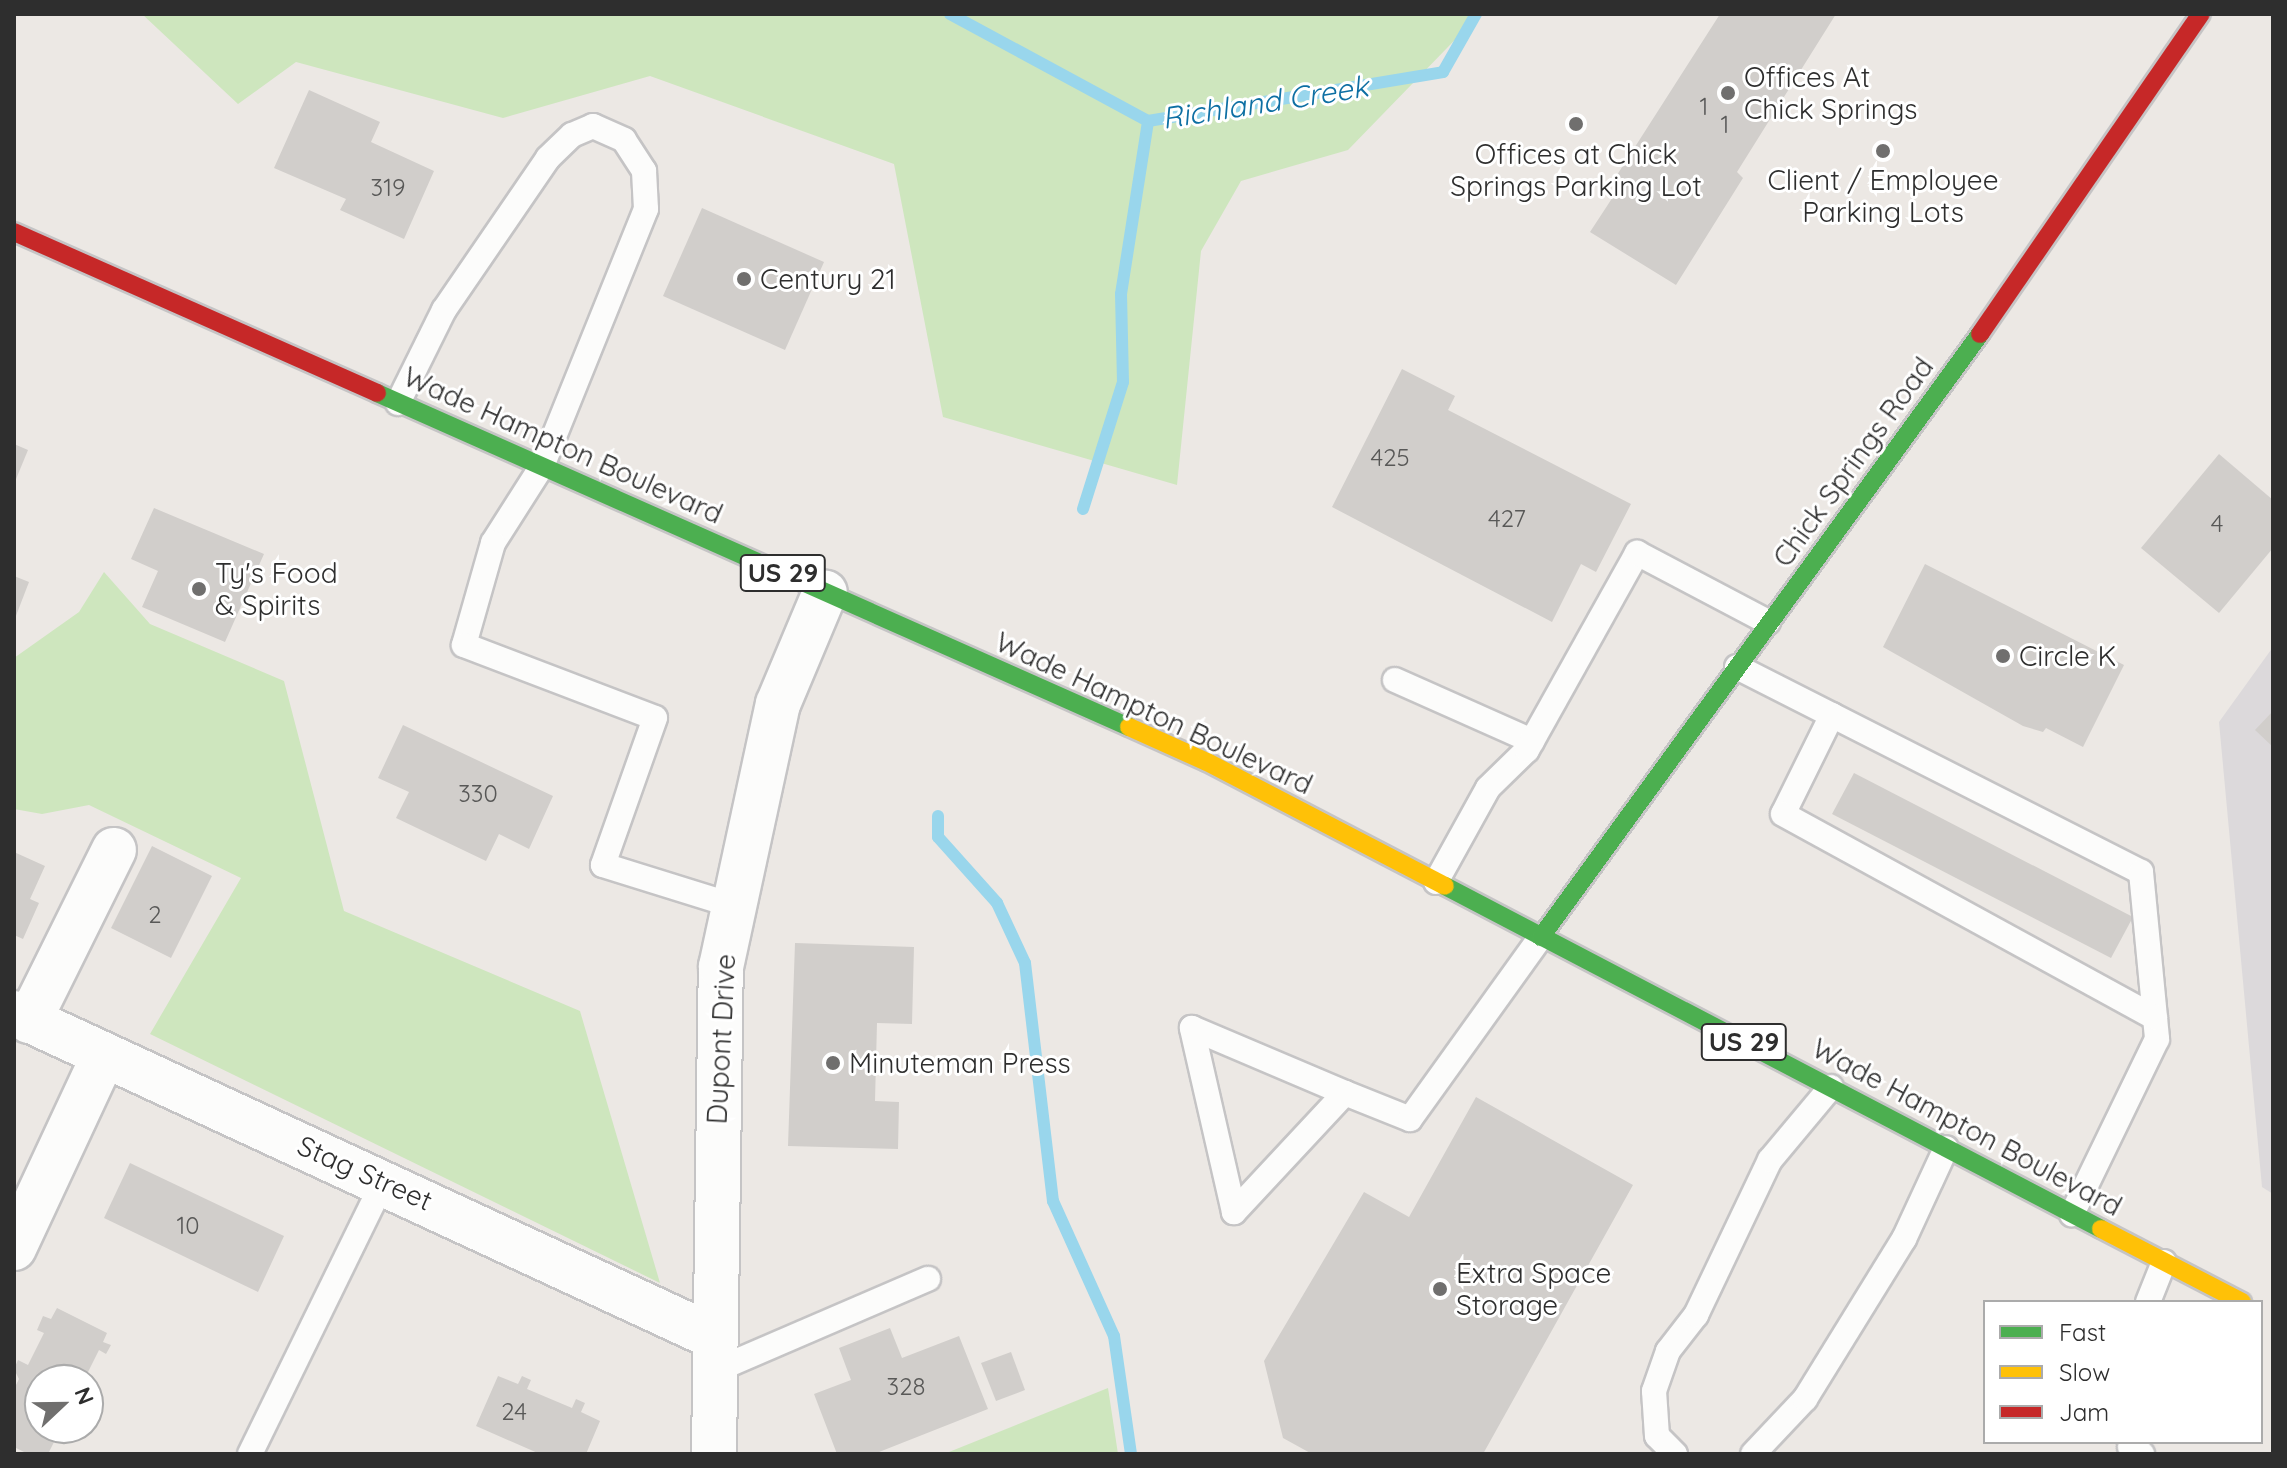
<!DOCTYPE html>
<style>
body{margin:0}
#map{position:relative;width:2287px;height:1468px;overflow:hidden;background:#ece8e4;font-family:Quicksand,sans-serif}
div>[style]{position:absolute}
.industrial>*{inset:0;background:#dcd9db}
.green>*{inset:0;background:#cee6be}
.stream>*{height:12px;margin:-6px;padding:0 6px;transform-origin:6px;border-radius:6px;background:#99d6ec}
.building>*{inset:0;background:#d1cecb}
.roads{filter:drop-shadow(2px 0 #c5c4c5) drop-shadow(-2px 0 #c5c4c5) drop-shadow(0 2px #c5c4c5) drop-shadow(0 -2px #c5c4c5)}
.lane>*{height:24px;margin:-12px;padding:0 12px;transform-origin:12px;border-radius:12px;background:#fcfcfb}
.street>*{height:44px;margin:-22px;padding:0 22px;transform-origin:22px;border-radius:22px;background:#fcfcfb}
.fast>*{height:18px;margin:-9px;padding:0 9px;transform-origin:9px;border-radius:9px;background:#4caf50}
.slow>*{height:18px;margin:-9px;padding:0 9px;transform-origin:9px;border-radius:9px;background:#ffc107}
.jam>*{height:18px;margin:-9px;padding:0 9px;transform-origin:9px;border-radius:9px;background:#c62828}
.dots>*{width:22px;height:22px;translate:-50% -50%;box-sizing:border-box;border:4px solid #fff;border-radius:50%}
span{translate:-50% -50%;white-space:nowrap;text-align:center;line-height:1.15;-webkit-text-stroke:6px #fff;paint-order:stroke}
.number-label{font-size:24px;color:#585857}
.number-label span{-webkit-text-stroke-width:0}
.shield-label span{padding:2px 6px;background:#fff;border:2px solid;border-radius:6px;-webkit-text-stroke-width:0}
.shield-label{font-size:26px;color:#2e2e2e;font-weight:700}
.poi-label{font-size:28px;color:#2e2e2e}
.left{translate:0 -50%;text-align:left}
.street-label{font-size:28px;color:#2e2e2e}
.water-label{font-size:30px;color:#0d6fa3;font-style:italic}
.frame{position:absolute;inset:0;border:16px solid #2e2e2e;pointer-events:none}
.legend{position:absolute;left:1983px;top:1300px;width:280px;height:144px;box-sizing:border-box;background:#fff;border:2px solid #ababab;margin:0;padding:10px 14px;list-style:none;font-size:24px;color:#2e2e2e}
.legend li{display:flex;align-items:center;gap:16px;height:40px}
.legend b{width:40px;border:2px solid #ababab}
.north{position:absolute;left:24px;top:1364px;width:80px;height:80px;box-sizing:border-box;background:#fff;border:2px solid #ababab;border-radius:50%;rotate:68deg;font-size:22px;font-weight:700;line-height:32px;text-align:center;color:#2e2e2e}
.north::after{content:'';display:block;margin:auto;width:28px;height:36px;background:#706f6e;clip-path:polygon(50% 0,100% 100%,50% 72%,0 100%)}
</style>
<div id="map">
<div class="industrial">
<div style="clip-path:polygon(2273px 647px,2273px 1194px,2262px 1187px,2219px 722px)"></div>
</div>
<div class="green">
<div style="clip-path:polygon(142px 14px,1480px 14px,1348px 150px,1241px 181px,1201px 251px,1177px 485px,943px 417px,894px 164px,650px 76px,503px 118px,296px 62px,238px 104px)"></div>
<div style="clip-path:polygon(104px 572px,150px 624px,284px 681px,344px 911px,580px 1011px,660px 1283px,150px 1034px,241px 878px,89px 805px,42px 814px,14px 809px,14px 658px,79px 612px)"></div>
<div style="clip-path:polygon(1108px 1388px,1118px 1454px,944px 1454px)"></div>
</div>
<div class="stream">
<div style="left:950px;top:14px;width:225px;rotate:28.4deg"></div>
<div style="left:1148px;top:121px;width:299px;rotate:-9.4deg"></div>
<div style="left:1443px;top:72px;width:67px;rotate:-60.4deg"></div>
<div style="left:1083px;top:509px;width:133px;rotate:-72.5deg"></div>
<div style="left:1123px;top:382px;width:88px;rotate:-91.3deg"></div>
<div style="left:1121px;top:294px;width:175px;rotate:-81.1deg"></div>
<div style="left:938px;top:816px;width:21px;rotate:90deg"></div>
<div style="left:938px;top:837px;width:89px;rotate:48.2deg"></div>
<div style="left:997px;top:903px;width:66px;rotate:65deg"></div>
<div style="left:1025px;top:963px;width:240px;rotate:83.3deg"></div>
<div style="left:1053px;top:1201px;width:148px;rotate:65.7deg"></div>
<div style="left:1114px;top:1336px;width:119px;rotate:81.8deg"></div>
</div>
<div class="building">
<div style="clip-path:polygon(1720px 14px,1836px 14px,1737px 172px,1743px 178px,1676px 285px,1590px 232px,1624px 180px,1617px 175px)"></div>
<div style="clip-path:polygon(309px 90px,380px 122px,371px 142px,434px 171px,404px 239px,340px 210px,346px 199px,274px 168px)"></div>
<div style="clip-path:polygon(702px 208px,824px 262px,785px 350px,663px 296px)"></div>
<div style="clip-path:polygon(1402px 369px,1455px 396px,1448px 410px,1631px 504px,1596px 572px,1581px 564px,1552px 622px,1332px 507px)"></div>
<div style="clip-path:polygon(14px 444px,28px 450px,14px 484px)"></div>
<div style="clip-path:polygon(2219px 454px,2273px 500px,2273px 548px,2219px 613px,2141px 548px)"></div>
<div style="clip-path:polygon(154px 508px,264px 554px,225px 642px,142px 607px,158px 571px,131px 559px)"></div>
<div style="clip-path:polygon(1925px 564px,2124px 665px,2083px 747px,2046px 728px,2043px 732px,2023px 726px,1883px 647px)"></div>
<div style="clip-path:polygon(14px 576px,29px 582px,14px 621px)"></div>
<div style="clip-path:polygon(2273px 711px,2273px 747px,2255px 730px)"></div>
<div style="clip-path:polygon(403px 725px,553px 796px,529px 849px,499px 834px,486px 861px,396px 818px,409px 792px,378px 778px)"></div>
<div style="clip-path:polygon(1854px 773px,2133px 917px,2111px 958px,1832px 814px)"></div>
<div style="clip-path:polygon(152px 846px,212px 876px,171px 958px,111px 928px)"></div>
<div style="clip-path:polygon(14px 852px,45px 866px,30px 899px,39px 903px,23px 939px,14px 935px)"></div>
<div style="clip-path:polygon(795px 943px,914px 947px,912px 1024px,877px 1023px,875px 1101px,899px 1102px,898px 1149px,788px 1146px)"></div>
<div style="clip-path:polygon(1476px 1097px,1633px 1185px,1483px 1454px,1312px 1454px,1283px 1438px,1264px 1361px,1364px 1192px,1409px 1217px)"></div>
<div style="clip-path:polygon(130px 1163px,284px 1236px,258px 1292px,104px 1218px)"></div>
<div style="clip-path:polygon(57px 1308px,107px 1333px,103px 1342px,111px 1345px,106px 1354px,99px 1350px,84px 1380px,40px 1380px,40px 1428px,61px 1428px,49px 1452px,28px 1454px,14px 1447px,14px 1389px,19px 1379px,14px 1369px,18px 1360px,28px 1365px,44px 1333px,37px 1330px,43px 1316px,51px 1319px)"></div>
<div style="clip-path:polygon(890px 1328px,902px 1358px,959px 1336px,988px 1409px,874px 1454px,837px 1454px,814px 1394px,851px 1380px,839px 1348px)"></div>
<div style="clip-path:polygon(1011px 1352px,1025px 1390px,996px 1401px,981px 1363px)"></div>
<div style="clip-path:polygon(498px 1376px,518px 1384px,522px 1376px,531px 1380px,527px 1389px,572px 1408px,576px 1399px,585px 1403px,581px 1412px,600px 1421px,586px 1454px,540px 1454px,476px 1426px)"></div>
</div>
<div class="roads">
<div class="lane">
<div style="left:398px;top:403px;width:104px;rotate:-63.7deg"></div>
<div style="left:444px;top:310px;width:184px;rotate:-55.6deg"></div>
<div style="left:548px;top:158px;width:33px;rotate:-44deg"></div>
<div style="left:572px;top:135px;width:23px;rotate:-23deg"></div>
<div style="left:593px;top:126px;width:34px;rotate:24deg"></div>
<div style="left:624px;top:140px;width:37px;rotate:57deg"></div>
<div style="left:644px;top:171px;width:38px;rotate:87deg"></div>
<div style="left:646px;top:209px;width:277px;rotate:112deg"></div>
<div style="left:542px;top:466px;width:91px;rotate:122.5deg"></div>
<div style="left:493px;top:543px;width:106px;rotate:105.9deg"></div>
<div style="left:464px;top:645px;width:204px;rotate:20.9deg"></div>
<div style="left:655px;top:718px;width:156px;rotate:109.5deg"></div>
<div style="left:603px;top:865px;width:138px;rotate:17.3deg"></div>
<div style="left:1737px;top:667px;width:453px;rotate:26.9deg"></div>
<div style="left:2141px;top:872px;width:168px;rotate:84.5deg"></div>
<div style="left:2157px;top:1039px;width:195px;rotate:115.9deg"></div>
<div style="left:1395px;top:680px;width:150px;rotate:24deg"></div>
<div style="left:1832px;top:715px;width:110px;rotate:116.3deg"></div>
<div style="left:1783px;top:814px;width:424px;rotate:28.7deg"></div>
<div style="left:1436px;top:882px;width:107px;rotate:-61deg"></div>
<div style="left:1488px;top:788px;width:54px;rotate:-44.3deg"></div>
<div style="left:1527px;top:750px;width:226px;rotate:-60.8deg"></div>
<div style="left:1637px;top:553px;width:148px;rotate:27.8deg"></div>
<div style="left:1192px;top:1028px;width:166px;rotate:23deg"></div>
<div style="left:1345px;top:1093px;width:163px;rotate:133deg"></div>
<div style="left:1234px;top:1212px;width:189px;rotate:-102.9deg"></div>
<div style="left:1345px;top:1093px;width:70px;rotate:21.8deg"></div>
<div style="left:1410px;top:1119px;width:224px;rotate:-54.3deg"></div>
<div style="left:2148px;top:1302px;width:43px;rotate:-68.2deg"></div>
<div style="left:714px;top:1371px;width:233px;rotate:-23.3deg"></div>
<div style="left:2130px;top:1447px;width:14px;rotate:30deg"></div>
<div style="left:250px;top:1454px;width:305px;rotate:-63.9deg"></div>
<div style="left:1675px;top:1454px;width:25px;rotate:-135deg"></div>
<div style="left:1657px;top:1436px;width:45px;rotate:-93.8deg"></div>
<div style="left:1654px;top:1391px;width:42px;rotate:-70.7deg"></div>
<div style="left:1668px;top:1351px;width:46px;rotate:-52.1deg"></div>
<div style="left:1696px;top:1315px;width:172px;rotate:-64.5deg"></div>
<div style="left:1770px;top:1160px;width:95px;rotate:-50.1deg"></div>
<div style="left:1753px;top:1454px;width:76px;rotate:-46.6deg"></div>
<div style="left:1805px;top:1399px;width:188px;rotate:-58.3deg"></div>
<div style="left:1904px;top:1239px;width:100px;rotate:-65.2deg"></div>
</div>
<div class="street">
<div style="left:14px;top:1013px;width:771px;rotate:24.84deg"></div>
<div style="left:29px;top:1021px;width:191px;rotate:-63.6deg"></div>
<div style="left:14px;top:1248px;width:211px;rotate:-65deg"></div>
<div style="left:714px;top:1454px;width:487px;rotate:-89.2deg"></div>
<div style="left:721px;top:967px;width:269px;rotate:-77.8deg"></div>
<div style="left:778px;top:704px;width:121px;rotate:-67.2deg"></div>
</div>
<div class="fast">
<div style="left:377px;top:393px;width:823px;rotate:23.95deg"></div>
<div style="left:1445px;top:886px;width:740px;rotate:27.6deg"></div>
<div style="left:1541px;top:937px;width:746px;rotate:-53.94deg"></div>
</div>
<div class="slow">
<div style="left:1129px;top:727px;width:85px;rotate:24.2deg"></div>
<div style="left:1207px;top:762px;width:268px;rotate:27.5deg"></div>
<div style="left:2101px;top:1229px;width:159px;rotate:27.4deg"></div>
</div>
<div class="jam">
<div style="left:14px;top:232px;width:397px;rotate:23.9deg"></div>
<div style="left:1980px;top:334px;width:389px;rotate:-55.4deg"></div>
</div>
</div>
<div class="dots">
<div style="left:1728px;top:93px;background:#706f6e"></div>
<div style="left:1576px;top:124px;background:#706f6e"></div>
<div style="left:1883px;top:151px;background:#706f6e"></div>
<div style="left:744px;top:279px;background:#706f6e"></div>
<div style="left:199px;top:589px;background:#706f6e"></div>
<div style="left:2003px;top:656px;background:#706f6e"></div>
<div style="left:833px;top:1063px;background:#706f6e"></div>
<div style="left:1440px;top:1289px;background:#706f6e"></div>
</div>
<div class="number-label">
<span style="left:1704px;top:107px">1</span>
<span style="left:1725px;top:125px">1</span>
<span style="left:388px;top:188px">319</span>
<span style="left:1390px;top:458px">425</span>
<span style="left:1507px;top:519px">427</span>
<span style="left:2217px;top:524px">4</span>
<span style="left:478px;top:794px">330</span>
<span style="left:155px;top:915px">2</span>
<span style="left:188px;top:1226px">10</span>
<span style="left:906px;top:1387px">328</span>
<span style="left:514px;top:1412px">24</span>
</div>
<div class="shield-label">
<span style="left:783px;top:573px">US 29</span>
<span style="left:1744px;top:1042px">US 29</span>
</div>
<div class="poi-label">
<span class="left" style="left:1744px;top:93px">Offices At<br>Chick Springs</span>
<span style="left:1576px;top:170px">Offices at Chick<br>Springs Parking Lot</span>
<span style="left:1883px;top:196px">Client / Employee<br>Parking Lots</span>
<span class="left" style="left:760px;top:279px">Century 21</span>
<span class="left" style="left:215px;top:589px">Ty's Food<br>&amp; Spirits</span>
<span class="left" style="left:2019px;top:656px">Circle K</span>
<span class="left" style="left:849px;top:1063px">Minuteman Press</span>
<span class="left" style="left:1456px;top:1289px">Extra Space<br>Storage</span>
</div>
<div class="street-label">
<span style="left:563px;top:445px;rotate:24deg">Wade Hampton Boulevard</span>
<span style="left:1853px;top:462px;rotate:-54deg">Chick Springs Road</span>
<span style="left:1154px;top:713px;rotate:25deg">Wade Hampton Boulevard</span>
<span style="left:721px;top:1039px;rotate:-87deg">Dupont Drive</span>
<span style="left:1967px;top:1127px;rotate:28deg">Wade Hampton Boulevard</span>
<span style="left:365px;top:1173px;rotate:24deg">Stag Street</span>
</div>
<div class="water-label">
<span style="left:1265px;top:102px;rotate:-9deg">Richland Creek</span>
</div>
<div class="frame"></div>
<ul class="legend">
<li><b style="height:10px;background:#4caf50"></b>Fast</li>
<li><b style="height:10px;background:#ffc107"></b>Slow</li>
<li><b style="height:10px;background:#c62828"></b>Jam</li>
</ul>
<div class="north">N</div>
</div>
